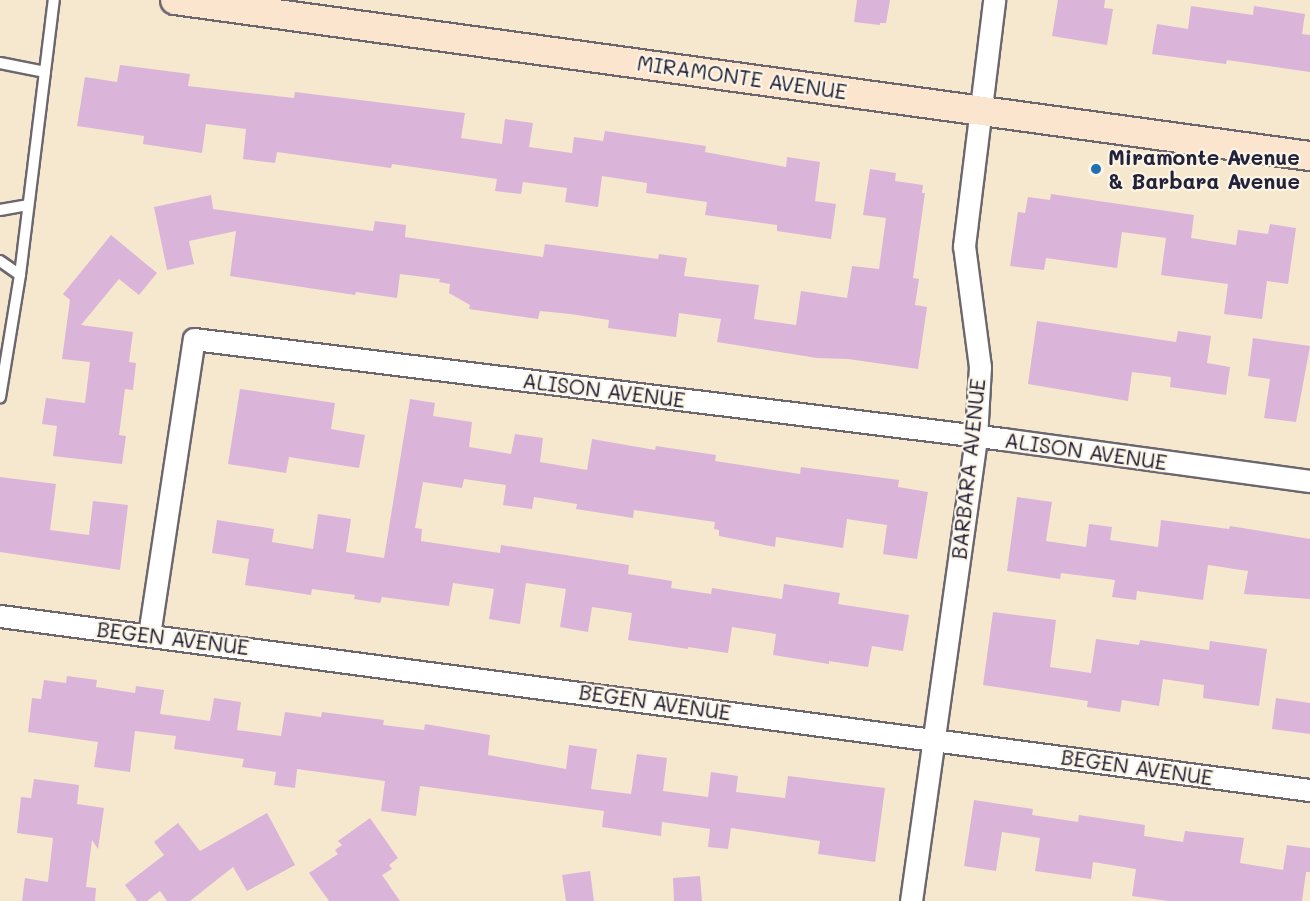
<!DOCTYPE html>
<style>
body{margin:0}
#map{position:relative;width:1310px;height:901px;overflow:hidden;background:#f5e8cf;font-family:Mali,sans-serif}
div>[style]{position:absolute}
.building>*{inset:0;background:#dab5d9}
.roads{filter:drop-shadow(2px 0 #6c676f) drop-shadow(-2px 0 #6c676f) drop-shadow(0 2px #6c676f) drop-shadow(0 -2px #6c676f)}
.service>*{height:10px;margin:-5px;padding:0 5px;transform-origin:5px;border-radius:5px;background:#fff}
.minor>*{height:21px;margin:-10.5px;padding:0 10.5px;transform-origin:10.5px;border-radius:10.5px;background:#fff}
.secondary>*{height:28px;margin:-14px;padding:0 14px;transform-origin:14px;border-radius:14px;background:#fce5cf}
.dots>*{width:16px;height:16px;translate:-50% -50%;box-sizing:border-box;border:3px solid #fcf5e5;border-radius:50%}
span{translate:-50% -50%;white-space:nowrap;text-align:center;line-height:1.15;-webkit-text-stroke:4.5px #fcf5e5;paint-order:stroke}
.street-label{font-size:21px;color:#22223b}
.poi-label{font-size:21px;color:#22223b;font-weight:700}
.left{translate:0 -50%;text-align:left}
</style>
<div id="map">
<div class="building">
<div style="clip-path:polygon(857px 0,890px 0,886px 23px,880px 23px,880px 25px,854px 22px)"></div>
<div style="clip-path:polygon(1058px 0,1105px 0,1104px 8px,1113px 9px,1107px 45px,1052px 36px)"></div>
<div style="clip-path:polygon(1191px 6px,1253px 15px,1254px 6px,1305px 14px,1302px 34px,1310px 35px,1310px 72px,1227px 60px,1226px 64px,1152px 54px,1157px 24px,1188px 29px)"></div>
<div style="clip-path:polygon(120px 65px,190px 74px,188px 86px,294px 98px,295px 92px,465px 113px,461px 138px,502px 144px,505px 119px,533px 123px,529px 147px,572px 153px,574px 137px,603px 141px,605px 131px,706px 146px,705px 152px,786px 167px,787px 157px,820px 162px,815px 201px,836px 204px,831px 239px,777px 231px,777px 225px,705px 215px,707px 202px,646px 193px,647px 183px,602px 176px,598px 207px,565px 202px,567px 188px,523px 182px,521px 194px,495px 191px,497px 179px,392px 164px,391px 168px,277px 152px,275px 163px,243px 159px,246px 129px,206px 124px,202px 153px,143px 144px,144px 136px,77px 126px,85px 77px,117px 82px)"></div>
<div style="clip-path:polygon(870px 169px,896px 173px,895px 181px,923px 185px,922px 193px,925px 193px,913px 278px,919px 279px,915px 305px,927px 307px,918px 369px,848px 359px,817px 358px,717px 342px,721px 319px,679px 313px,676px 337px,608px 328px,609px 320px,570px 314px,540px 311px,538px 319px,469px 309px,470px 305px,449px 293px,450px 284px,439px 282px,440px 279px,400px 274px,397px 298px,356px 292px,355px 295px,230px 276px,236px 231px,189px 241px,194px 264px,167px 270px,154px 207px,211px 195px,213px 209px,373px 231px,375px 221px,406px 225px,405px 237px,543px 257px,545px 244px,658px 259px,659px 254px,687px 258px,684px 276px,759px 285px,754px 319px,796px 325px,801px 291px,847px 298px,852px 266px,879px 269px,886px 218px,863px 215px)"></div>
<div style="clip-path:polygon(1051px 194px,1194px 215px,1191px 238px,1236px 245px,1238px 230px,1268px 234px,1270px 224px,1296px 228px,1288px 284px,1267px 281px,1262px 319px,1224px 314px,1228px 284px,1161px 275px,1166px 238px,1122px 232px,1117px 268px,1046px 258px,1044px 270px,1010px 266px,1018px 212px,1025px 213px,1028px 197px,1050px 200px)"></div>
<div style="clip-path:polygon(111px 235px,157px 273px,139px 295px,119px 279px,81px 325px,133px 332px,129px 362px,136px 363px,133px 390px,125px 389px,119px 435px,126px 436px,122px 464px,53px 456px,57px 426px,42px 424px,46px 398px,85px 403px,90px 362px,62px 359px,70px 300px,63px 294px)"></div>
<div style="clip-path:polygon(1037px 321px,1176px 342px,1178px 331px,1211px 336px,1207px 363px,1230px 367px,1226px 395px,1170px 387px,1171px 377px,1132px 372px,1128px 401px,1028px 384px)"></div>
<div style="clip-path:polygon(1253px 338px,1310px 346px,1296px 422px,1264px 418px,1270px 379px,1248px 376px)"></div>
<div style="clip-path:polygon(240px 389px,335px 403px,331px 429px,365px 435px,359px 468px,289px 457px,286px 473px,228px 464px)"></div>
<div style="clip-path:polygon(410px 399px,435px 403px,433px 416px,472px 422px,469px 447px,511px 454px,515px 434px,543px 438px,540px 462px,587px 470px,592px 439px,655px 450px,656px 446px,716px 455px,715px 461px,800px 474px,801px 467px,899px 480px,898px 487px,928px 492px,917px 559px,883px 554px,887px 525px,847px 519px,843px 548px,776px 537px,775px 547px,719px 536px,719px 530px,714px 529px,715px 522px,634px 510px,633px 518px,576px 509px,577px 504px,534px 497px,532px 509px,503px 505px,506px 485px,464px 479px,462px 488px,423px 482px,415px 528px,422px 529px,421px 541px,500px 553px,501px 545px,629px 565px,628px 574px,672px 581px,671px 588px,711px 594px,712px 588px,782px 599px,784px 584px,840px 593px,838px 604px,909px 615px,903px 651px,872px 646px,868px 667px,829px 661px,829px 664px,773px 655px,776px 634px,732px 627px,728px 653px,688px 647px,688px 649px,628px 640px,632px 613px,592px 607px,588px 632px,560px 627px,566px 589px,526px 583px,520px 624px,489px 619px,494px 589px,453px 583px,449px 606px,382px 597px,380px 603px,354px 599px,355px 595px,312px 589px,311px 595px,245px 585px,249px 559px,212px 553px,217px 520px,274px 529px,272px 542px,313px 549px,318px 514px,351px 519px,346px 552px,384px 558px)"></div>
<div style="clip-path:polygon(0 477px,56px 484px,50px 530px,89px 535px,93px 501px,128px 505px,120px 570px,0 552px)"></div>
<div style="clip-path:polygon(1017px 497px,1052px 502px,1046px 541px,1086px 547px,1089px 524px,1112px 527px,1110px 540px,1158px 547px,1161px 520px,1229px 529px,1230px 526px,1310px 539px,1310px 599px,1244px 594px,1248px 571px,1208px 565px,1203px 600px,1137px 591px,1136px 600px,1112px 597px,1115px 580px,1061px 573px,1060px 579px,1007px 571px)"></div>
<div style="clip-path:polygon(993px 612px,1056px 620px,1050px 667px,1091px 673px,1096px 639px,1139px 645px,1140px 640px,1209px 650px,1210px 641px,1267px 649px,1259px 706px,1203px 698px,1204px 685px,1163px 679px,1159px 706px,1122px 700px,1120px 712px,1087px 707px,1088px 701px,983px 685px)"></div>
<div style="clip-path:polygon(67px 676px,97px 680px,96px 687px,135px 693px,136px 686px,164px 690px,160px 714px,210px 721px,214px 698px,241px 702px,237px 730px,281px 736px,285px 712px,321px 717px,322px 712px,384px 720px,383px 725px,424px 730px,425px 724px,490px 735px,488px 755px,566px 769px,569px 745px,597px 749px,591px 789px,631px 794px,637px 754px,667px 758px,663px 791px,708px 797px,711px 772px,738px 776px,736px 792px,785px 798px,788px 776px,885px 788px,875px 862px,818px 854px,820px 841px,731px 828px,728px 849px,708px 847px,710px 829px,662px 822px,661px 836px,602px 827px,604px 811px,420px 786px,416px 816px,381px 811px,385px 781px,297px 769px,295px 788px,274px 785px,276px 772px,242px 767px,244px 759px,174px 749px,176px 736px,135px 731px,130px 772px,94px 767px,98px 742px,28px 732px,32px 698px,41px 699px,44px 680px,66px 683px)"></div>
<div style="clip-path:polygon(1276px 698px,1310px 703px,1310px 734px,1272px 729px)"></div>
<div style="clip-path:polygon(34px 779px,79px 785px,77px 804px,104px 808px,98px 849px,92px 840px,86px 887px,96px 888px,95px 901px,22px 901px,25px 878px,48px 882px,53px 838px,17px 833px,21px 797px,31px 798px)"></div>
<div style="clip-path:polygon(974px 800px,1033px 809px,1032px 815px,1078px 822px,1079px 815px,1145px 825px,1144px 836px,1183px 842px,1185px 831px,1244px 838px,1240px 863px,1283px 870px,1287px 845px,1310px 848px,1310px 872px,1306px 872px,1302px 901px,1168px 901px,1132px 896px,1136px 869px,1093px 862px,1091px 879px,1035px 871px,1040px 838px,1002px 832px,996px 871px,964px 866px)"></div>
<div style="clip-path:polygon(267px 813px,295px 865px,247px 891px,233px 867px,190px 901px,167px 901px,160px 891px,147px 901px,137px 901px,125px 885px,164px 855px,154px 842px,178px 823px,200px 851px)"></div>
<div style="clip-path:polygon(370px 818px,398px 858px,389px 865px,392px 869px,382px 875px,400px 901px,329px 901px,309px 873px,338px 854px,335px 850px,342px 845px,338px 841px)"></div>
<div style="clip-path:polygon(590px 871px,594px 901px,566px 901px,562px 875px)"></div>
<div style="clip-path:polygon(700px 876px,702px 901px,674px 901px,673px 878px)"></div>
</div>
<div class="roads">
<div class="service">
<div style="left:0;top:63px;width:46px;rotate:11.3deg"></div>
<div style="left:0;top:210px;width:28px;rotate:-10deg"></div>
<div style="left:0;top:261px;width:24px;rotate:35deg"></div>
<div style="left:20px;top:275px;width:124px;rotate:99.3deg"></div>
<div style="left:20px;top:275px;width:277px;rotate:-83deg"></div>
</div>
<div class="minor">
<div style="left:0;top:616px;width:1322px;rotate:7.57deg"></div>
<div style="left:149px;top:635px;width:299px;rotate:-81.4deg"></div>
<div style="left:194px;top:339px;width:815px;rotate:7.05deg"></div>
<div style="left:1003px;top:439px;width:310px;rotate:7.8deg"></div>
<div style="left:911px;top:901px;width:468px;rotate:-82deg"></div>
<div style="left:976px;top:438px;width:71px;rotate:-86.8deg"></div>
<div style="left:980px;top:367px;width:122px;rotate:-97.5deg"></div>
<div style="left:964px;top:246px;width:248px;rotate:-83deg"></div>
</div>
<div class="secondary">
<div style="left:175px;top:0;width:1146px;rotate:7.83deg"></div>
</div>
</div>
<div class="dots">
<div style="left:1096px;top:169px;background:#1f6fb2"></div>
</div>
<div class="street-label">
<span style="left:742px;top:77px;rotate:8deg">MIRAMONTE AVENUE</span>
<span style="left:604px;top:390px;rotate:7deg">ALISON AVENUE</span>
<span style="left:1086px;top:451px;rotate:8deg">ALISON AVENUE</span>
<span style="left:968px;top:469px;rotate:-84deg">BARBARA AVENUE</span>
<span style="left:173px;top:638px;rotate:7deg">BEGEN AVENUE</span>
<span style="left:655px;top:702px;rotate:8deg">BEGEN AVENUE</span>
<span style="left:1137px;top:767px;rotate:8deg">BEGEN AVENUE</span>
</div>
<div class="poi-label">
<span class="left" style="left:1108px;top:169px">Miramonte Avenue<br>&amp; Barbara Avenue</span>
</div>
</div>
